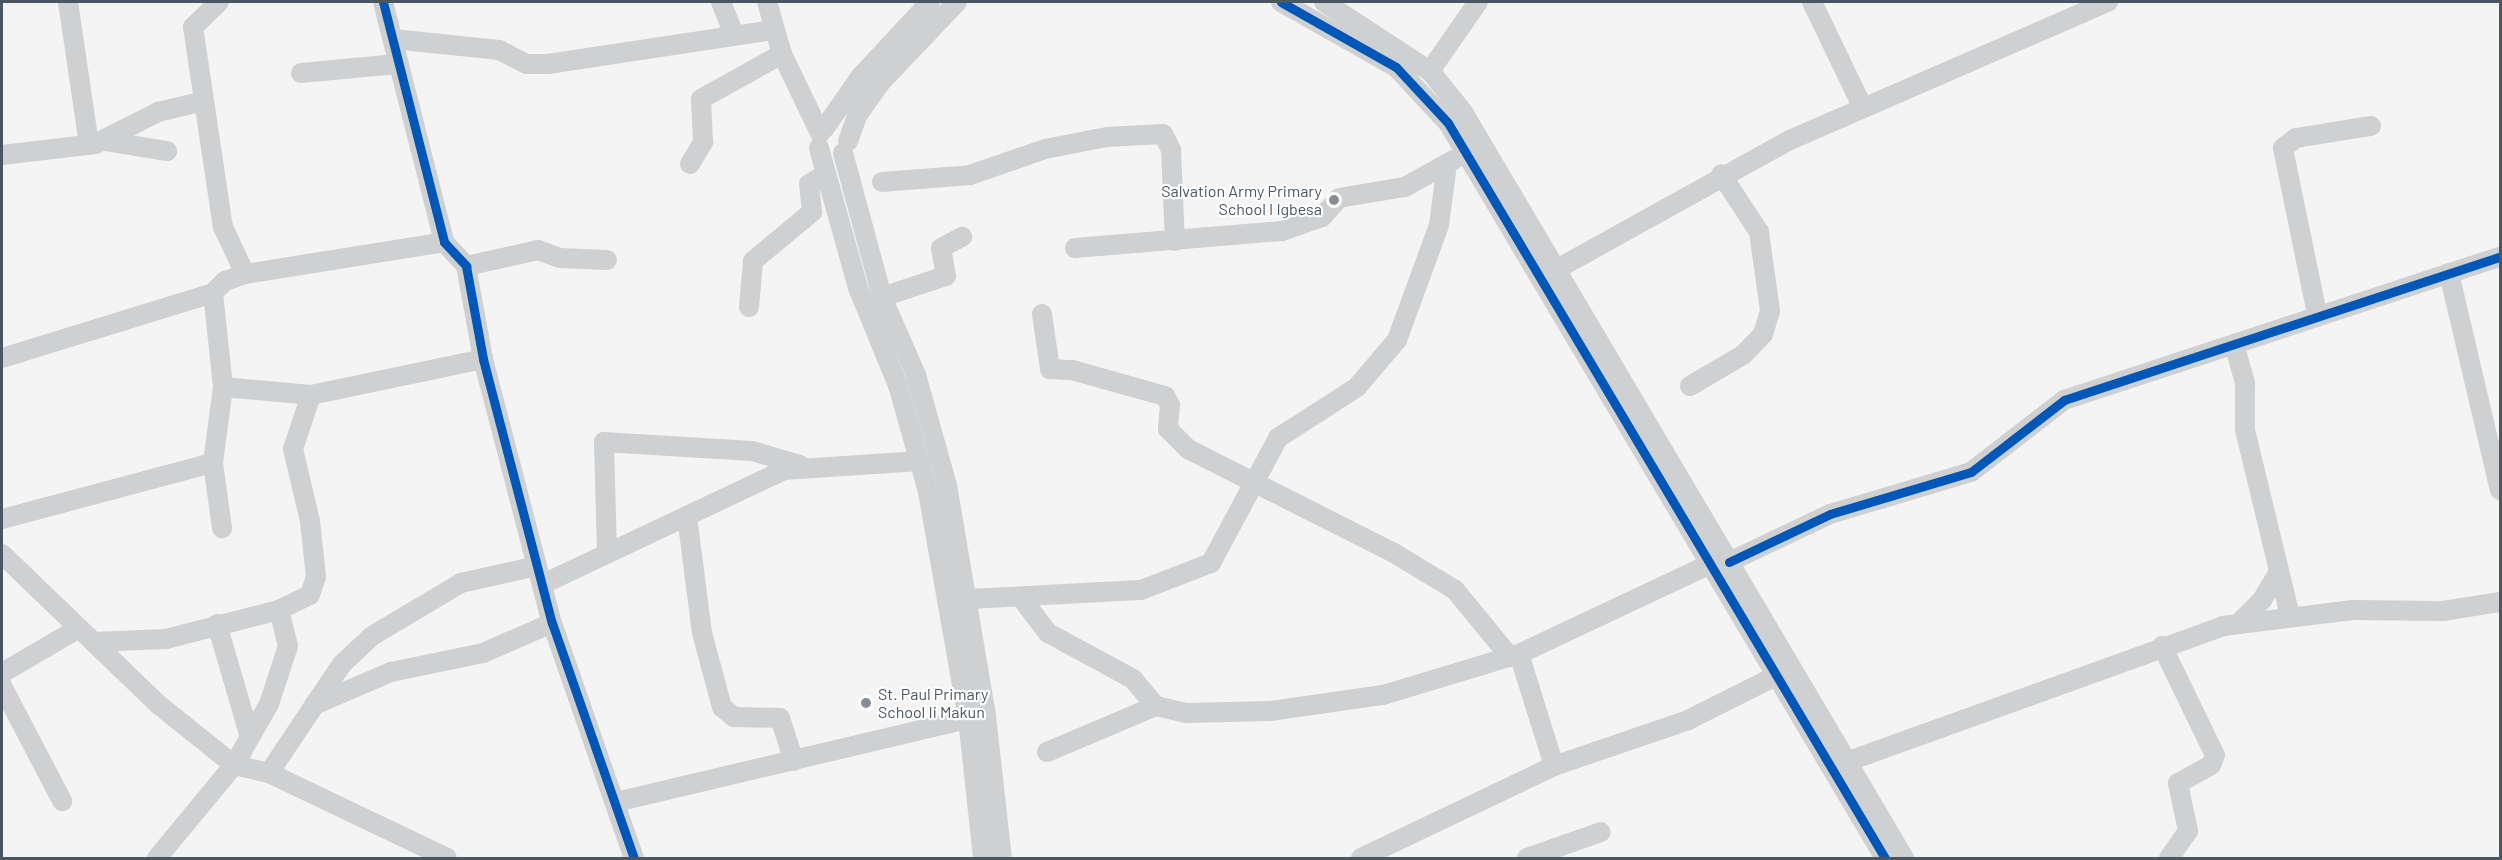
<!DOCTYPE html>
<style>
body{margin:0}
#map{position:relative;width:2502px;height:860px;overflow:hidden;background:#f4f4f4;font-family:Barlow,sans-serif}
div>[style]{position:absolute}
.minor>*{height:20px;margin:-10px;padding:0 10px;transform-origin:10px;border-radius:10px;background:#ced0d2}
.cycleway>*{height:9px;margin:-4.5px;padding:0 4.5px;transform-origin:4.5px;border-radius:4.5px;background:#0057b8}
.dots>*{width:16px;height:16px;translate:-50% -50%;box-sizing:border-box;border:3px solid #fff;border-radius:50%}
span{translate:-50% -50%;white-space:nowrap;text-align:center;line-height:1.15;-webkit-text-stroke:4.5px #fff;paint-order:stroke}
.poi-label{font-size:16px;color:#4a5661}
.right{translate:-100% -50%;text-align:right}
.left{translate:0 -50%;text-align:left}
.frame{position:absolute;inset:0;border:3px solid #4a5661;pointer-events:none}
</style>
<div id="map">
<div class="minor">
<div style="left:68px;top:2px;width:144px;rotate:81.6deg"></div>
<div style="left:219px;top:2px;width:36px;rotate:136deg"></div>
<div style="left:193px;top:27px;width:202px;rotate:81.5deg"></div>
<div style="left:223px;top:227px;width:52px;rotate:64.9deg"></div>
<div style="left:383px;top:2px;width:248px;rotate:75.7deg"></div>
<div style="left:444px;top:242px;width:33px;rotate:47deg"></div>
<div style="left:466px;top:266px;width:95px;rotate:79.6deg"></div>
<div style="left:483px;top:359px;width:273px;rotate:75.4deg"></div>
<div style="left:552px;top:623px;width:249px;rotate:70.8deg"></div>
<div style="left:721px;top:2px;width:35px;rotate:68deg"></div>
<div style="left:767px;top:2px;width:54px;rotate:73.9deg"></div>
<div style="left:782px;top:54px;width:88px;rotate:64.3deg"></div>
<div style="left:1281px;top:2px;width:132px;rotate:29.5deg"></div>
<div style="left:1396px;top:67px;width:76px;rotate:47.1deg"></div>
<div style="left:1448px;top:123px;width:855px;rotate:59.27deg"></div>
<div style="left:1324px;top:2px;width:126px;rotate:33.1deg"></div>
<div style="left:1430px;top:71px;width:53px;rotate:51.2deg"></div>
<div style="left:1463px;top:112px;width:867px;rotate:59.41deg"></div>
<div style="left:1812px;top:2px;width:115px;rotate:64.3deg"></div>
<div style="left:393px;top:39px;width:107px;rotate:5.9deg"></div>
<div style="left:499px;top:50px;width:31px;rotate:27deg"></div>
<div style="left:527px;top:64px;width:21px"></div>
<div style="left:548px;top:64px;width:229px;rotate:-8.6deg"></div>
<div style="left:1430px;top:71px;width:84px;rotate:-55.2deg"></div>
<div style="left:301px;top:73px;width:96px;rotate:-5.4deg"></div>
<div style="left:824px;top:129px;width:65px;rotate:-55.1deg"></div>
<div style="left:861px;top:76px;width:101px;rotate:-47deg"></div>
<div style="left:105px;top:141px;width:63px;rotate:9.2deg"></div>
<div style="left:848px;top:141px;width:27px;rotate:-70deg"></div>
<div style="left:857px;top:116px;width:39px;rotate:-55deg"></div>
<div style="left:879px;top:84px;width:113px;rotate:-46.4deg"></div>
<div style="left:819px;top:148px;width:145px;rotate:74.4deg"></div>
<div style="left:858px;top:288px;width:105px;rotate:67.6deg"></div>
<div style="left:898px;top:385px;width:111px;rotate:74.3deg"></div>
<div style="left:928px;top:492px;width:230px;rotate:80deg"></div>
<div style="left:968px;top:719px;width:140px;rotate:83.8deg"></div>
<div style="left:843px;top:153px;width:149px;rotate:74.8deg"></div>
<div style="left:882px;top:297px;width:85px;rotate:66.4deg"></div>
<div style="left:916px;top:375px;width:114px;rotate:74.3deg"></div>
<div style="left:947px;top:485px;width:234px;rotate:80.4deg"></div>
<div style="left:986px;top:716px;width:143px;rotate:83.6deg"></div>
<div style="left:2px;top:155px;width:94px;rotate:-6.7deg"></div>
<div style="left:95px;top:144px;width:71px;rotate:-26.9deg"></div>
<div style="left:158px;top:112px;width:47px;rotate:-13.4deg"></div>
<div style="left:690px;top:164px;width:26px;rotate:-59deg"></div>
<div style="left:703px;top:142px;width:43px;rotate:-92.7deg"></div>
<div style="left:701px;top:99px;width:93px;rotate:-29.1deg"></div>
<div style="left:882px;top:182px;width:88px;rotate:-4.5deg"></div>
<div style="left:970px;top:175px;width:79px;rotate:-19.1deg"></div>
<div style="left:1045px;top:149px;width:63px;rotate:-11deg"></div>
<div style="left:1107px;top:137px;width:56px;rotate:-3.1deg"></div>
<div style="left:1163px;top:134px;width:18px;rotate:63deg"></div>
<div style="left:1171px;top:150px;width:91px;rotate:87.5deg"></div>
<div style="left:1075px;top:248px;width:208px;rotate:-4.7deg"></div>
<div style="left:1282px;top:231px;width:42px;rotate:-19.3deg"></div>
<div style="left:1322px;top:217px;width:25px;rotate:-48deg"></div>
<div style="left:1339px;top:198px;width:67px;rotate:-9.5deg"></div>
<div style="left:1405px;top:187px;width:57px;rotate:-29.2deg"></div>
<div style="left:466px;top:266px;width:74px;rotate:-12.5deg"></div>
<div style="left:538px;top:250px;width:23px;rotate:20deg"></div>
<div style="left:560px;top:258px;width:47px;rotate:2.4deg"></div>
<div style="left:1557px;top:269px;width:266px;rotate:-29deg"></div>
<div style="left:1790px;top:140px;width:347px;rotate:-23.5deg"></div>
<div style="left:2449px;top:273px;width:223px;rotate:76.8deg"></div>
<div style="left:213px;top:293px;width:95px;rotate:83.9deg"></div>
<div style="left:223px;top:387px;width:77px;rotate:97.5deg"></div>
<div style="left:213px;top:463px;width:66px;rotate:82.1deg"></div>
<div style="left:882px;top:297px;width:67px;rotate:-18.2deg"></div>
<div style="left:946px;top:276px;width:28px;rotate:-100deg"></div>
<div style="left:941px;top:248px;width:24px;rotate:-28deg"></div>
<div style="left:749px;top:307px;width:46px;rotate:-85deg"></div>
<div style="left:753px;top:261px;width:77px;rotate:-39.7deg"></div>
<div style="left:812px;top:212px;width:28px;rotate:-96deg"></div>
<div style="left:809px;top:184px;width:17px;rotate:-31deg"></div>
<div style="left:1042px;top:314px;width:56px;rotate:81.7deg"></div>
<div style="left:1050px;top:369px;width:22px;rotate:3deg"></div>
<div style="left:1072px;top:370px;width:97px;rotate:15.6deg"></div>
<div style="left:1165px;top:396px;width:10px;rotate:61deg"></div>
<div style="left:1170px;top:405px;width:24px;rotate:95deg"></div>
<div style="left:1168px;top:429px;width:28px;rotate:45deg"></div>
<div style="left:1188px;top:449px;width:231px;rotate:26.8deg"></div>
<div style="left:1394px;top:553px;width:71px;rotate:31.2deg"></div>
<div style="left:1455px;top:590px;width:87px;rotate:50.6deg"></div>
<div style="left:2317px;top:314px;width:169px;rotate:-101.6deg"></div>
<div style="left:2283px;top:148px;width:16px;rotate:-38deg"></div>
<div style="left:2296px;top:138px;width:76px;rotate:-9.1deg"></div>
<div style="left:2234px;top:344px;width:41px;rotate:74.2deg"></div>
<div style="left:2245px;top:383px;width:47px;rotate:90deg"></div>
<div style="left:2245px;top:430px;width:191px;rotate:76.4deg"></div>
<div style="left:2px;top:358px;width:221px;rotate:-17.1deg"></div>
<div style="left:213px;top:293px;width:17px;rotate:-45deg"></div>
<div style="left:225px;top:281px;width:21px;rotate:-19deg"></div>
<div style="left:245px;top:274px;width:202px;rotate:-9.1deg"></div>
<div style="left:1690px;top:386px;width:61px;rotate:-30.3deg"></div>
<div style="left:1743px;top:355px;width:29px;rotate:-46deg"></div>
<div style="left:1763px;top:334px;width:24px;rotate:-73deg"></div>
<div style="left:1770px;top:311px;width:80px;rotate:-97.9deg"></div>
<div style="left:1759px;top:232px;width:69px;rotate:-123.2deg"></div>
<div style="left:223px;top:387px;width:88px;rotate:5.2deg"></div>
<div style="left:311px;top:395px;width:176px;rotate:-11.8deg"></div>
<div style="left:687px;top:516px;width:118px;rotate:82.7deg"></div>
<div style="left:702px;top:633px;width:77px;rotate:74.9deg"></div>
<div style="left:722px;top:707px;width:16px;rotate:40deg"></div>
<div style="left:734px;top:717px;width:46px;rotate:1.2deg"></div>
<div style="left:780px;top:718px;width:45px;rotate:72deg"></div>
<div style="left:2px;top:519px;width:218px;rotate:-14.9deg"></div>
<div style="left:607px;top:552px;width:110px;rotate:-91.6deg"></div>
<div style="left:604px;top:442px;width:148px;rotate:3.5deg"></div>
<div style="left:752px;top:451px;width:50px;rotate:16.3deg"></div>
<div style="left:2px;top:554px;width:218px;rotate:43.9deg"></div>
<div style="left:159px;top:705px;width:96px;rotate:38.7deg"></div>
<div style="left:234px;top:765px;width:36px;rotate:13deg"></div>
<div style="left:269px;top:773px;width:197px;rotate:25.5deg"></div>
<div style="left:1729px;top:562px;width:112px;rotate:-25.4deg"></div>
<div style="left:1830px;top:514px;width:147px;rotate:-16.6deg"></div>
<div style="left:1971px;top:472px;width:118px;rotate:-37.7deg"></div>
<div style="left:2064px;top:400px;width:459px;rotate:-18.2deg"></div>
<div style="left:543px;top:584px;width:267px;rotate:-25.3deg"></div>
<div style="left:784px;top:470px;width:136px;rotate:-3.8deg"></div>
<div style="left:969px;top:599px;width:172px;rotate:-3deg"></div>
<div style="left:1141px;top:590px;width:75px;rotate:-21.1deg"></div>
<div style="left:1211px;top:563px;width:142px;rotate:-61.8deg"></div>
<div style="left:1278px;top:438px;width:94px;rotate:-32.8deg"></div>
<div style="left:1357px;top:387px;width:62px;rotate:-49.6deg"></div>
<div style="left:1397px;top:340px;width:122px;rotate:-69.9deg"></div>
<div style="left:1439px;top:225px;width:62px;rotate:-82.5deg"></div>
<div style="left:1022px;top:599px;width:43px;rotate:52.6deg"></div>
<div style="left:1048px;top:633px;width:97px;rotate:28.4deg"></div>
<div style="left:1133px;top:679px;width:35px;rotate:50deg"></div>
<div style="left:1156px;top:706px;width:32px;rotate:13deg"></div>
<div style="left:1187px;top:713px;width:83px;rotate:-1.4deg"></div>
<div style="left:1270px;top:711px;width:114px;rotate:-8.1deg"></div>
<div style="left:1383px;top:695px;width:142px;rotate:-16.8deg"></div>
<div style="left:1519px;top:654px;width:211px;rotate:-25.2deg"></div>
<div style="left:217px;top:624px;width:115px;rotate:73.8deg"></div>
<div style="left:2238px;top:624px;width:34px;rotate:-45deg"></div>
<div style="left:2262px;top:600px;width:33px;rotate:-59deg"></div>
<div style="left:93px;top:642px;width:73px;rotate:-2.4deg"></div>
<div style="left:166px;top:639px;width:117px;rotate:-14.4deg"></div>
<div style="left:279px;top:610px;width:34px;rotate:-26deg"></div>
<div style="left:310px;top:595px;width:19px;rotate:-72deg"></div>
<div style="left:316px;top:577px;width:56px;rotate:-96.1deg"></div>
<div style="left:310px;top:521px;width:74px;rotate:-103.3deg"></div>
<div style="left:293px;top:449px;width:57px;rotate:-71.6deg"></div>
<div style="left:2162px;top:646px;width:121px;rotate:64.1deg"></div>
<div style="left:2215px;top:755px;width:11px;rotate:112deg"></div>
<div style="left:2211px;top:765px;width:38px;rotate:151deg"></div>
<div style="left:2178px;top:783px;width:49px;rotate:78.2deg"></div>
<div style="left:2188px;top:831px;width:33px;rotate:125deg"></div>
<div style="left:1519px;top:654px;width:117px;rotate:72.6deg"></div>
<div style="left:2px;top:673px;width:89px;rotate:-30.3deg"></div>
<div style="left:2px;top:686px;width:130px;rotate:62.4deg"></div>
<div style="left:314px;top:705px;width:84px;rotate:-23.2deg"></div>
<div style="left:391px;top:672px;width:94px;rotate:-11.7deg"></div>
<div style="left:483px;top:653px;width:75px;rotate:-23.5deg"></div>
<div style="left:1047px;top:752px;width:118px;rotate:-22.9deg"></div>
<div style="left:1849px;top:761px;width:398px;rotate:-19.8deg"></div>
<div style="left:2223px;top:626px;width:131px;rotate:-7deg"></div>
<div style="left:2353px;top:610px;width:90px;rotate:0.6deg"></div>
<div style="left:2443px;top:611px;width:58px;rotate:-9deg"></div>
<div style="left:269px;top:773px;width:131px;rotate:-56.2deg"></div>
<div style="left:342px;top:664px;width:41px;rotate:-43deg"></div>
<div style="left:372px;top:636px;width:104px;rotate:-30.8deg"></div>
<div style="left:461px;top:583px;width:78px;rotate:-12.6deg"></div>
<div style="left:616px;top:802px;width:362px;rotate:-13.3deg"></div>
<div style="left:157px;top:858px;width:121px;rotate:-50.4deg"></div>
<div style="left:234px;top:765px;width:70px;rotate:-60.2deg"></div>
<div style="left:269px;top:704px;width:61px;rotate:-71.9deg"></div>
<div style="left:288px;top:646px;width:37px;rotate:-104deg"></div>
<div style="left:1361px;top:858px;width:214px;rotate:-25.5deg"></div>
<div style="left:1554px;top:766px;width:142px;rotate:-18.9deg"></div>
<div style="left:1688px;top:720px;width:96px;rotate:-26.6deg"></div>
<div style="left:1527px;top:858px;width:78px;rotate:-19.4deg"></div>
</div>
<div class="cycleway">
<div style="left:383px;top:2px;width:248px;rotate:75.7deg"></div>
<div style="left:444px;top:242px;width:33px;rotate:47deg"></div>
<div style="left:466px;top:266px;width:95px;rotate:79.6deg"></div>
<div style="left:483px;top:359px;width:273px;rotate:75.4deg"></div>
<div style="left:552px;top:623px;width:249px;rotate:70.8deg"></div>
<div style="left:1281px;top:2px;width:132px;rotate:29.5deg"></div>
<div style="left:1396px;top:67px;width:76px;rotate:47.1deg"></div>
<div style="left:1448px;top:123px;width:855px;rotate:59.27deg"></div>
<div style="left:1729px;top:562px;width:112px;rotate:-25.4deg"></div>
<div style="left:1830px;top:514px;width:147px;rotate:-16.6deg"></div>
<div style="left:1971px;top:472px;width:118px;rotate:-37.7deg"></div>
<div style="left:2064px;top:400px;width:459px;rotate:-18.2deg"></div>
</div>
<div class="dots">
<div style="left:1334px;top:200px;background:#868d94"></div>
<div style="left:866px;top:703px;background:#868d94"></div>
</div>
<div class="poi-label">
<span class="right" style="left:1322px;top:200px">Salvation Army Primary<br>School I Igbesa</span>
<span class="left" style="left:878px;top:703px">St. Paul Primary<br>School Ii Makun</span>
</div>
<div class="frame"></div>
</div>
